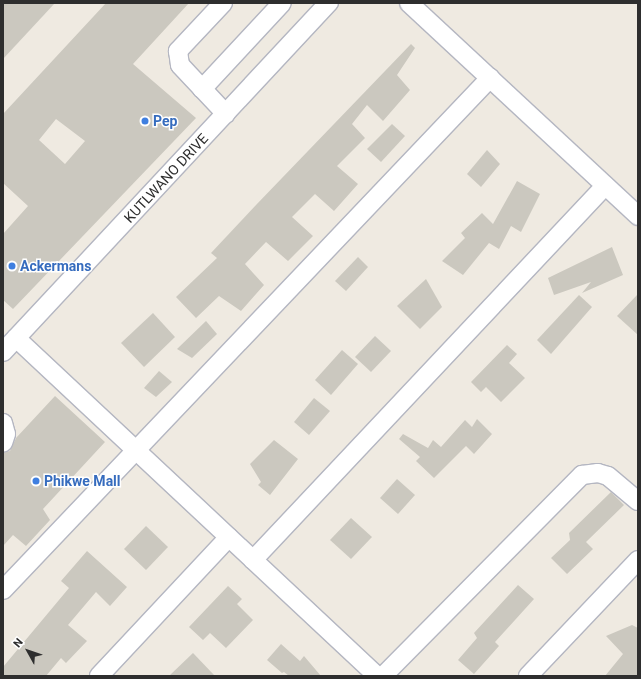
<!DOCTYPE html>
<style>
body{margin:0}
#map{position:relative;width:641px;height:679px;overflow:hidden;background:#efeae1;font-family:Roboto,sans-serif}
div>[style]{position:absolute}
.building>*{inset:0;background:#cbc8bf}
.roads{filter:drop-shadow(1px 0 #b4b6c1) drop-shadow(-1px 0 #b4b6c1) drop-shadow(0 1px #b4b6c1) drop-shadow(0 -1px #b4b6c1)}
.minor>*{height:18px;margin:-9px;padding:0 9px;transform-origin:9px;border-radius:9px;background:#fff}
.dots>*{width:11px;height:11px;translate:-50% -50%;box-sizing:border-box;border:2px solid #fff;border-radius:50%}
span{translate:-50% -50%;white-space:nowrap;text-align:center;line-height:1.15;-webkit-text-stroke:3px #fff;paint-order:stroke}
.shop-label{font-size:14px;color:#366cbe;font-weight:700}
.left{translate:0 -50%;text-align:left}
.street-label{font-size:14px;color:#2e2e2e}
.frame{position:absolute;inset:0;border:4px solid #2e2e2e;pointer-events:none}
.north{position:absolute;left:8px;top:631px;width:40px;height:40px;-webkit-text-stroke:3px #fff;paint-order:stroke;rotate:310deg;font-size:11px;font-weight:700;line-height:16px;text-align:center;color:#2e2e2e}
.north::after{content:'';display:block;margin:auto;width:14px;height:18px;background:#2e2e2e;clip-path:polygon(50% 0,100% 100%,50% 72%,0 100%)}
</style>
<div id="map">
<div class="building">
<div style="clip-path:polygon(3px 3px,55px 3px,3px 59px)"></div>
<div style="clip-path:polygon(evenodd,106px 3px,189px 3px,133px 64px,196px 118px,13px 309px,3px 300px,3px 234px,28px 206px,3px 183px,3px 114px,106px 3px,56px 119px,85px 141px,65px 164px,39px 140px,56px 119px)"></div>
<div style="clip-path:polygon(411px 44px,415px 48px,397px 75px,410px 90px,383px 121px,367px 105px,352px 124px,365px 138px,337px 166px,358px 184px,334px 211px,315px 194px,292px 217px,313px 236px,288px 261px,266px 242px,245px 264px,264px 285px,241px 311px,219px 296px,196px 318px,176px 297px,217px 258px,211px 253px,256px 205px)"></div>
<div style="clip-path:polygon(392px 124px,405px 136px,381px 162px,367px 149px)"></div>
<div style="clip-path:polygon(487px 150px,500px 164px,481px 187px,467px 174px)"></div>
<div style="clip-path:polygon(517px 181px,540px 194px,521px 232px,511px 226px,499px 249px,489px 243px,463px 275px,442px 261px,465px 238px,461px 233px,482px 213px,493px 224px)"></div>
<div style="clip-path:polygon(612px 247px,623px 275px,582px 293px,591px 282px,554px 295px,548px 278px)"></div>
<div style="clip-path:polygon(358px 257px,368px 267px,346px 291px,335px 281px)"></div>
<div style="clip-path:polygon(426px 279px,442px 307px,420px 329px,397px 306px)"></div>
<div style="clip-path:polygon(638px 294px,638px 335px,617px 316px)"></div>
<div style="clip-path:polygon(579px 295px,592px 307px,551px 354px,537px 340px)"></div>
<div style="clip-path:polygon(153px 313px,175px 337px,144px 367px,121px 343px)"></div>
<div style="clip-path:polygon(206px 321px,217px 334px,192px 358px,177px 349px)"></div>
<div style="clip-path:polygon(375px 336px,391px 351px,371px 372px,355px 357px)"></div>
<div style="clip-path:polygon(507px 345px,517px 354px,509px 363px,525px 378px,501px 402px,486px 387px,481px 392px,471px 382px)"></div>
<div style="clip-path:polygon(342px 350px,358px 364px,331px 395px,315px 380px)"></div>
<div style="clip-path:polygon(159px 371px,172px 382px,156px 397px,144px 388px)"></div>
<div style="clip-path:polygon(55px 396px,105px 442px,43px 509px,50px 520px,26px 546px,13px 535px,3px 546px,3px 453px,10px 451px,16px 438px)"></div>
<div style="clip-path:polygon(314px 398px,330px 411px,309px 435px,294px 422px)"></div>
<div style="clip-path:polygon(477px 419px,492px 434px,474px 454px,466px 446px,434px 478px,416px 461px,420px 457px,399px 439px,403px 434px,428px 448px,433px 440px,441px 447px,465px 420px,472px 427px)"></div>
<div style="clip-path:polygon(274px 440px,298px 459px,270px 495px,258px 485px,261px 482px,250px 464px)"></div>
<div style="clip-path:polygon(397px 479px,415px 495px,398px 514px,380px 498px)"></div>
<div style="clip-path:polygon(611px 492px,624px 505px,586px 542px,593px 549px,567px 574px,551px 558px,570px 540px,569px 533px)"></div>
<div style="clip-path:polygon(351px 518px,372px 537px,351px 559px,330px 540px)"></div>
<div style="clip-path:polygon(146px 526px,168px 547px,146px 570px,124px 549px)"></div>
<div style="clip-path:polygon(87px 551px,127px 587px,110px 606px,96px 592px,68px 625px,87px 641px,66px 663px,61px 658px,46px 676px,3px 676px,3px 667px,69px 588px,61px 581px)"></div>
<div style="clip-path:polygon(518px 585px,534px 599px,495px 642px,499px 646px,474px 674px,458px 660px,477px 638px,474px 633px)"></div>
<div style="clip-path:polygon(228px 586px,242px 599px,237px 604px,253px 620px,226px 648px,210px 633px,203px 640px,189px 627px)"></div>
<div style="clip-path:polygon(632px 625px,638px 628px,638px 676px,605px 676px,623px 654px,606px 636px)"></div>
<div style="clip-path:polygon(281px 644px,300px 661px,304px 656px,321px 676px,289px 676px,284px 672px,282px 673px,267px 660px)"></div>
<div style="clip-path:polygon(193px 653px,215px 676px,169px 676px)"></div>
</div>
<div class="roads">
<div class="minor">
<div style="left:223px;top:3px;width:66px;rotate:133.2deg"></div>
<div style="left:178px;top:51px;width:14px;rotate:82deg"></div>
<div style="left:180px;top:65px;width:67px;rotate:46.8deg"></div>
<div style="left:409px;top:3px;width:313px;rotate:42.9deg"></div>
<div style="left:202px;top:89px;width:117px;rotate:-47.1deg"></div>
<div style="left:16px;top:338px;width:495px;rotate:43.1deg"></div>
<div style="left:3px;top:352px;width:478px;rotate:-47deg"></div>
<div style="left:3px;top:423px;width:11px;rotate:75deg"></div>
<div style="left:6px;top:434px;width:9px;rotate:108deg"></div>
<div style="left:253px;top:560px;width:514px;rotate:-46.74deg"></div>
<div style="left:3px;top:590px;width:707px;rotate:-46.43deg"></div>
<div style="left:99px;top:676px;width:190px;rotate:-46.9deg"></div>
<div style="left:383px;top:676px;width:283px;rotate:-45.3deg"></div>
<div style="left:582px;top:475px;width:16px;rotate:-7deg"></div>
<div style="left:598px;top:473px;width:10px;rotate:17deg"></div>
<div style="left:608px;top:476px;width:39px;rotate:40deg"></div>
<div style="left:528px;top:676px;width:160px;rotate:-46.5deg"></div>
</div>
</div>
<div class="dots">
<div style="left:145px;top:121px;background:#3f7fe0"></div>
<div style="left:12px;top:266px;background:#3f7fe0"></div>
<div style="left:36px;top:481px;background:#3f7fe0"></div>
</div>
<div class="shop-label">
<span class="left" style="left:153px;top:121px">Pep</span>
<span class="left" style="left:20px;top:266px">Ackermans</span>
<span class="left" style="left:44px;top:481px">Phikwe Mall</span>
</div>
<div class="street-label">
<span style="left:166px;top:178px;rotate:-47deg">KUTLWANO DRIVE</span>
</div>
<div class="frame"></div>
<div class="north">N</div>
</div>
